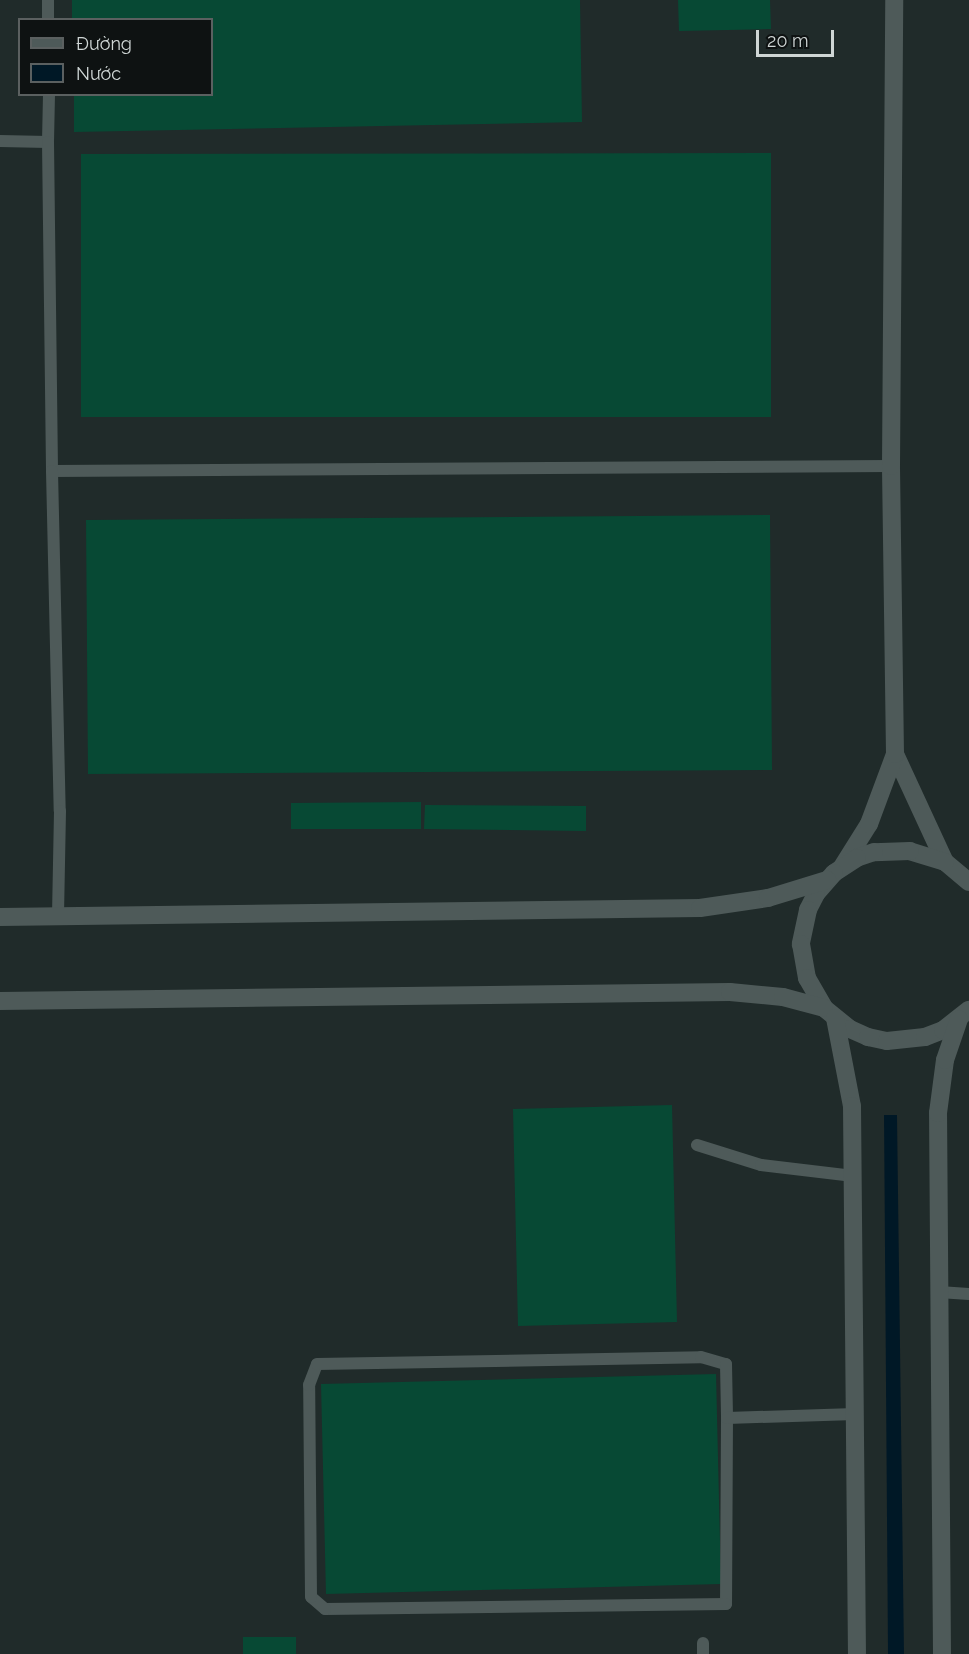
<!DOCTYPE html>
<meta charset="utf-8">
<style>
body{margin:0}
#map{position:relative;width:969px;height:1654px;overflow:hidden;background:#202b2a;font-family:Raleway,sans-serif}
div>[style]{position:absolute}
.water>*{inset:0;background:#001826}
.building>*{inset:0;background:#074934}
.service>*{height:12px;margin:-6px;padding:0 6px;transform-origin:6px;border-radius:6px;background:#4e5a59}
.tertiary>*{height:18px;margin:-9px;padding:0 9px;transform-origin:9px;border-radius:9px;background:#4e5a59}
span{translate:-50% -50%;white-space:nowrap;text-align:center;line-height:1.15;-webkit-text-stroke:6px #0e1212;paint-order:stroke}
.legend{position:absolute;left:18px;top:18px;width:195px;height:78px;box-sizing:border-box;background:#0e1212;border:2px solid #5b6060;margin:0;padding:8px 10px;list-style:none;font-size:18px;color:#cfd6d5}
.legend li{display:flex;align-items:center;gap:12px;height:30px}
.legend b{width:30px;border:2px solid #5b6060}
.scale{position:absolute;left:756px;top:30px;width:78px;height:27px;box-sizing:border-box;border:3px solid #cfd6d5;border-top:0;padding-left:8px;font-size:18px;line-height:21px;white-space:nowrap;color:#cfd6d5;-webkit-text-stroke:4px #0e1212;paint-order:stroke}
</style>
<div id="map">
<div class="water">
<div style="clip-path:polygon(884px 1115px,897px 1115px,904px 1654px,888px 1654px)"></div>
</div>
<div class="building">
<div style="clip-path:polygon(72px 0,580px 0,582px 122px,74px 132px,74px 94px,212px 94px,212px 20px,72px 20px)"></div>
<div style="clip-path:polygon(678px 0,770px 0,771px 29px,679px 31px)"></div>
<div style="clip-path:polygon(771px 153px,771px 417px,81px 417px,81px 154px)"></div>
<div style="clip-path:polygon(770px 515px,772px 770px,88px 774px,86px 520px)"></div>
<div style="clip-path:polygon(421px 802px,421px 829px,291px 829px,291px 803px)"></div>
<div style="clip-path:polygon(425px 805px,586px 806px,586px 831px,424px 829px)"></div>
<div style="clip-path:polygon(672px 1105px,677px 1322px,518px 1326px,513px 1109px)"></div>
<div style="clip-path:polygon(716px 1374px,721px 1584px,326px 1594px,321px 1384px)"></div>
<div style="clip-path:polygon(243px 1637px,296px 1637px,296px 1654px,243px 1654px)"></div>
</div>
<div class="service">
<div style="left:48px;top:0;width:20px;rotate:90deg"></div>
<div style="left:0;top:141px;width:48px;rotate:1.2deg"></div>
<div style="left:48px;top:142px;width:48px;rotate:-88.8deg"></div>
<div style="left:48px;top:142px;width:329px;rotate:89.3deg"></div>
<div style="left:52px;top:471px;width:839px;rotate:-0.34deg"></div>
<div style="left:52px;top:471px;width:340px;rotate:88.7deg"></div>
<div style="left:60px;top:811px;width:105px;rotate:91.1deg"></div>
<div style="left:697px;top:1145px;width:67px;rotate:17.4deg"></div>
<div style="left:761px;top:1165px;width:93px;rotate:6.8deg"></div>
<div style="left:939px;top:1292px;width:30px;rotate:4deg"></div>
<div style="left:727px;top:1418px;width:186px;rotate:90.3deg"></div>
<div style="left:726px;top:1604px;width:401px;rotate:179.3deg"></div>
<div style="left:325px;top:1609px;width:18px;rotate:-139deg"></div>
<div style="left:311px;top:1597px;width:212px;rotate:-90.5deg"></div>
<div style="left:309px;top:1385px;width:22px;rotate:-69deg"></div>
<div style="left:317px;top:1364px;width:384px;rotate:-1deg"></div>
<div style="left:701px;top:1357px;width:26px;rotate:16deg"></div>
<div style="left:726px;top:1364px;width:54px;rotate:88.9deg"></div>
<div style="left:727px;top:1418px;width:128px;rotate:-1.8deg"></div>
<div style="left:703px;top:1643px;width:11px;rotate:90deg"></div>
</div>
<div class="tertiary">
<div style="left:895px;top:754px;width:119px;rotate:65.2deg"></div>
<div style="left:842px;top:867px;width:51px;rotate:-57.9deg"></div>
<div style="left:869px;top:824px;width:75px;rotate:-69.6deg"></div>
<div style="left:895px;top:754px;width:288px;rotate:-90.8deg"></div>
<div style="left:891px;top:466px;width:466px;rotate:-89.6deg"></div>
<div style="left:969px;top:882px;width:31px;rotate:-140deg"></div>
<div style="left:945px;top:862px;width:37px;rotate:-163deg"></div>
<div style="left:910px;top:851px;width:36px;rotate:178deg"></div>
<div style="left:874px;top:852px;width:18px;rotate:161deg"></div>
<div style="left:857px;top:858px;width:27px;rotate:147deg"></div>
<div style="left:834px;top:873px;width:28px;rotate:131deg"></div>
<div style="left:816px;top:894px;width:18px;rotate:117deg"></div>
<div style="left:808px;top:910px;width:35px;rotate:102deg"></div>
<div style="left:801px;top:944px;width:35px;rotate:80deg"></div>
<div style="left:807px;top:978px;width:34px;rotate:60deg"></div>
<div style="left:824px;top:1008px;width:33px;rotate:39deg"></div>
<div style="left:850px;top:1029px;width:20px;rotate:24deg"></div>
<div style="left:868px;top:1037px;width:19px;rotate:12deg"></div>
<div style="left:887px;top:1041px;width:38px;rotate:-6deg"></div>
<div style="left:925px;top:1037px;width:19px;rotate:-21deg"></div>
<div style="left:943px;top:1030px;width:33px;rotate:-38deg"></div>
<div style="left:0;top:917px;width:700px;rotate:-0.74deg"></div>
<div style="left:700px;top:908px;width:69px;rotate:-8.4deg"></div>
<div style="left:768px;top:898px;width:62px;rotate:-17deg"></div>
<div style="left:0;top:1001px;width:730px;rotate:-0.71deg"></div>
<div style="left:730px;top:992px;width:53px;rotate:5.4deg"></div>
<div style="left:783px;top:997px;width:42px;rotate:15deg"></div>
<div style="left:835px;top:1018px;width:90px;rotate:79.1deg"></div>
<div style="left:852px;top:1106px;width:548px;rotate:89.48deg"></div>
<div style="left:942px;top:1654px;width:541px;rotate:-90.42deg"></div>
<div style="left:938px;top:1113px;width:53px;rotate:-82.5deg"></div>
<div style="left:945px;top:1060px;width:43px;rotate:-71.1deg"></div>
</div>
<ul class="legend">
<li><b style="height:8px;background:#4e5a59"></b>Đường</li>
<li><b style="height:16px;background:#001826"></b>Nước</li>
</ul>
<div class="scale">20 m</div>
</div>
